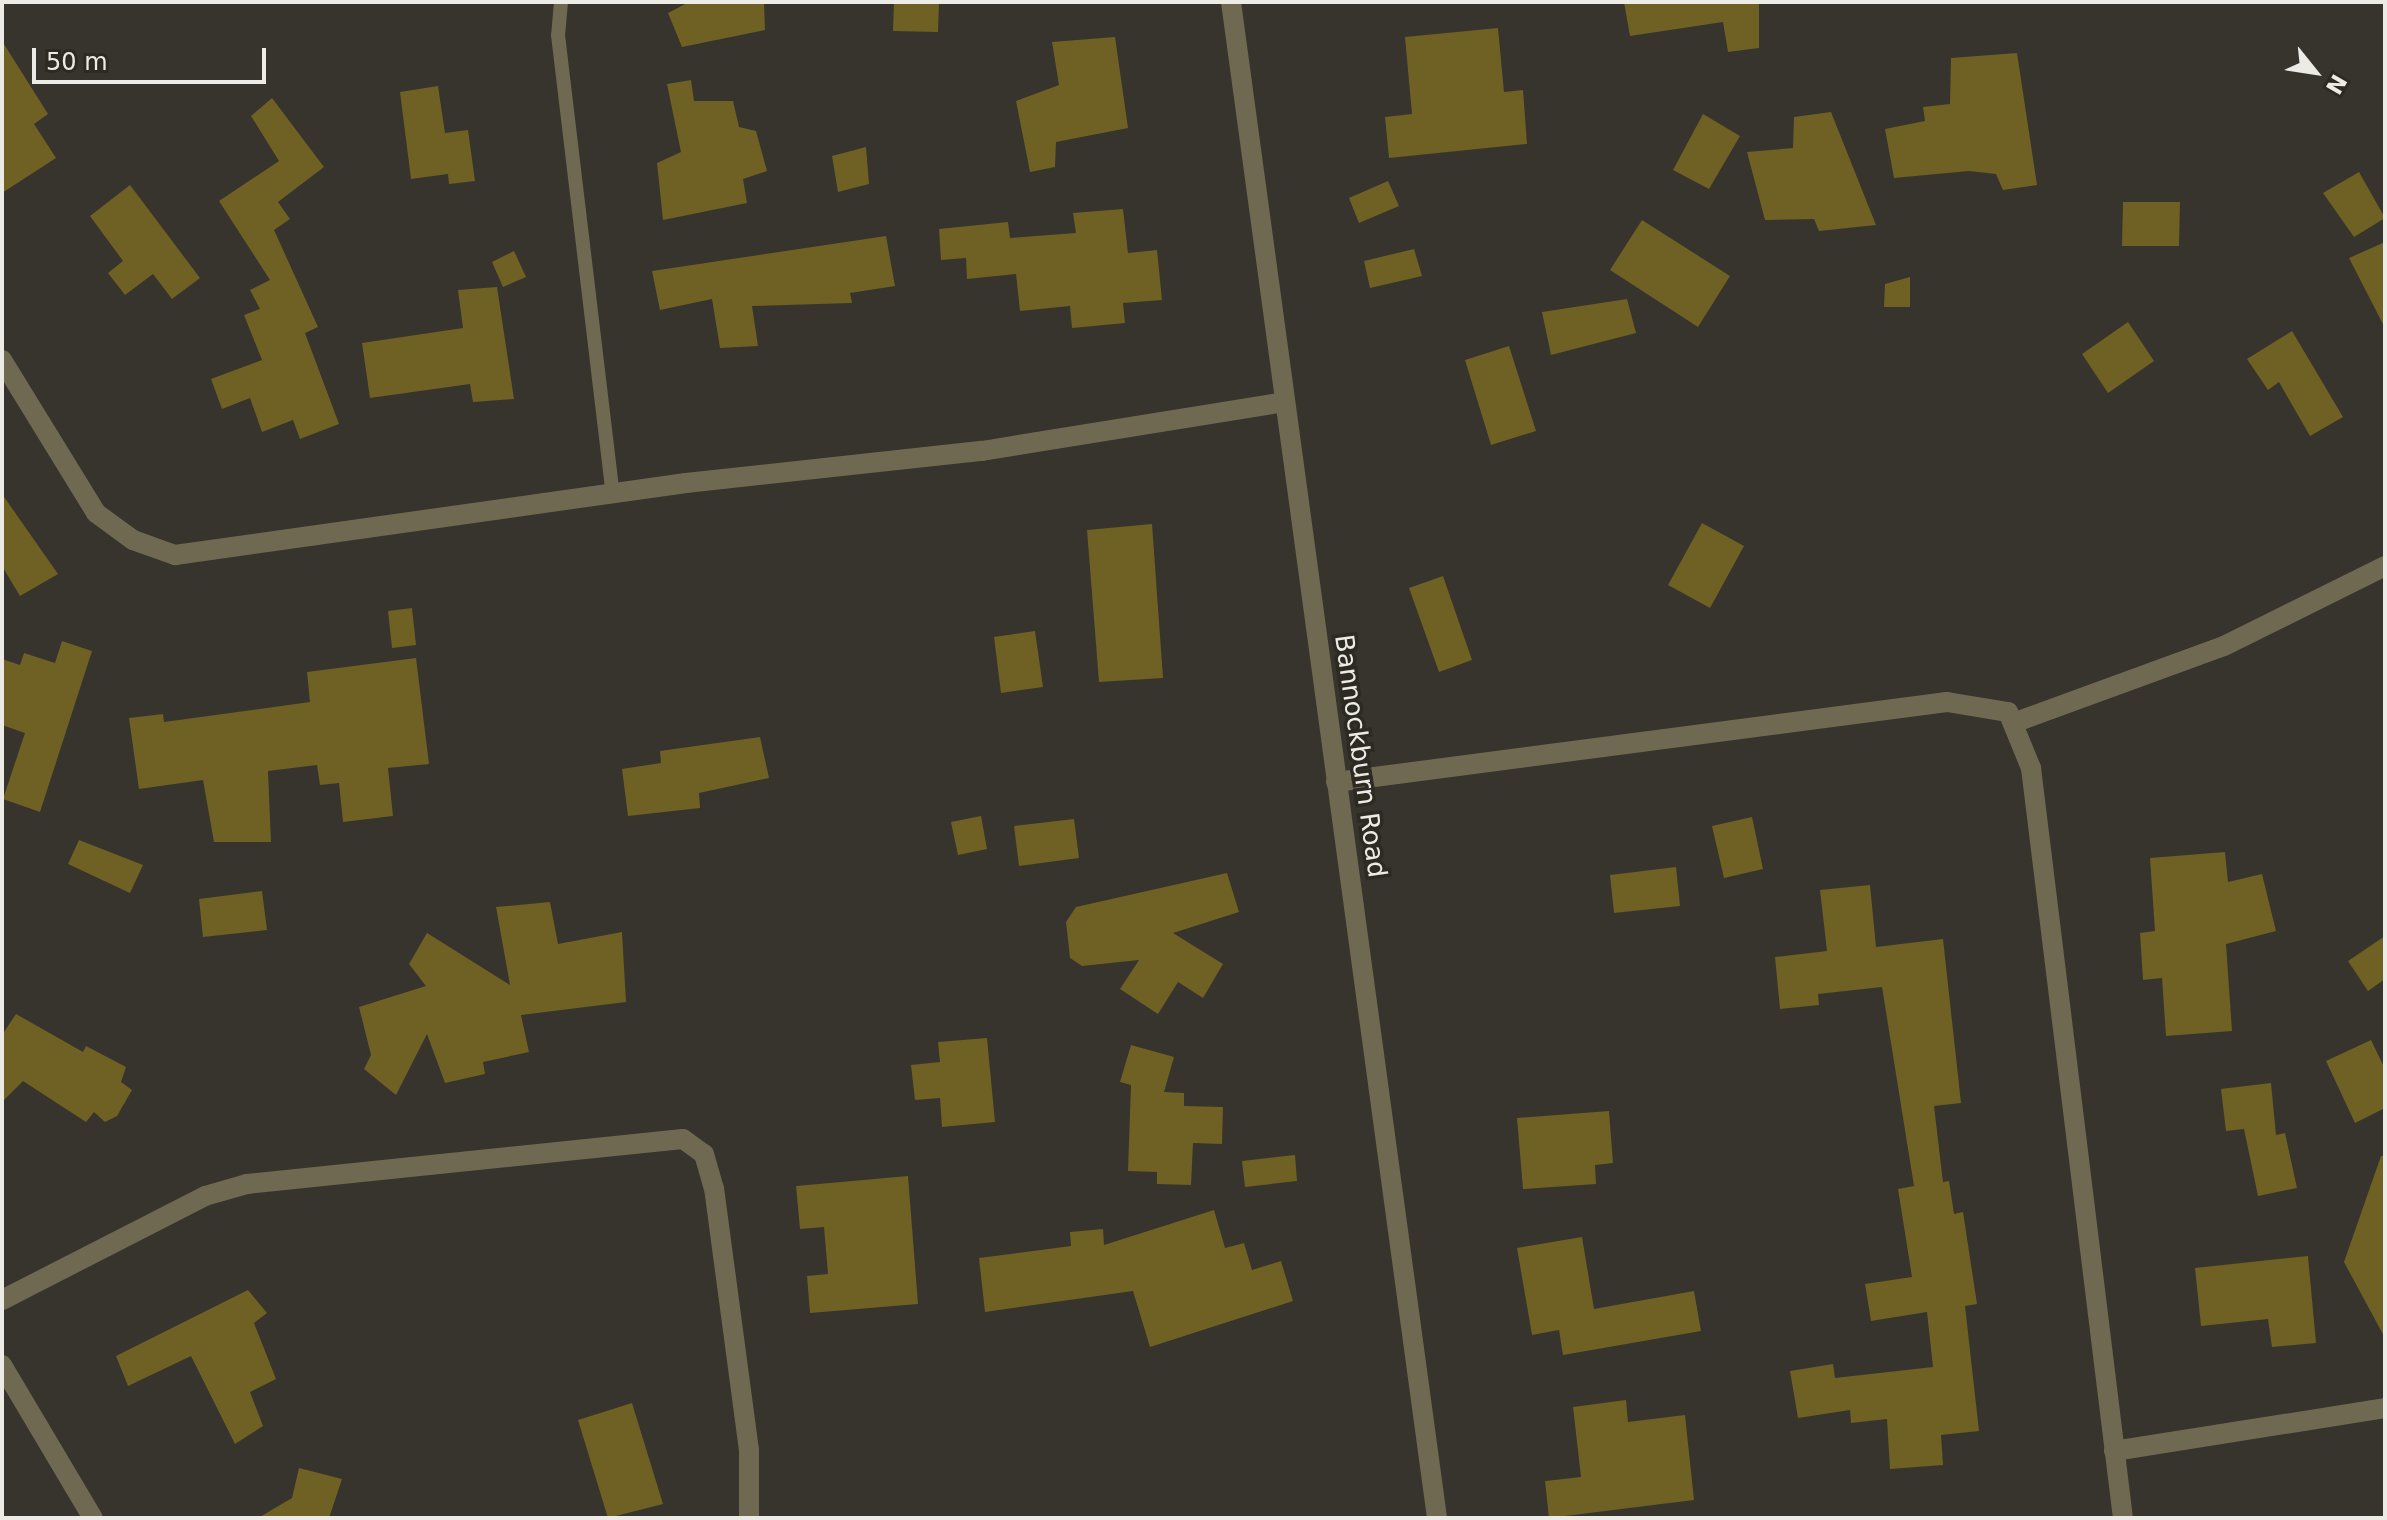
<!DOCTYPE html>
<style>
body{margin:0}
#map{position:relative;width:2387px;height:1520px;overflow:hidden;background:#36342d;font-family:"DejaVu Sans",sans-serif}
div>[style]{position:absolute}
.building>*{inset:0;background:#6f6023}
.lane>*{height:14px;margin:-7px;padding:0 7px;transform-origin:7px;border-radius:7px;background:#6f6951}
.street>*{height:20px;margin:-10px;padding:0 10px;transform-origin:10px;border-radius:10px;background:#6f6951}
span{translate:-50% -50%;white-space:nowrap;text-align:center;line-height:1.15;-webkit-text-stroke:7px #2c2a23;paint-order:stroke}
.street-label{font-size:26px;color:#ecebe6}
.frame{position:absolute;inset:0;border:4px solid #ecebe6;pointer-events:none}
.north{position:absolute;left:2275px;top:32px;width:80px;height:80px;-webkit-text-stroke:6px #2c2a23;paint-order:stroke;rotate:120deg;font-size:22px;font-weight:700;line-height:32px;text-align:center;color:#ecebe6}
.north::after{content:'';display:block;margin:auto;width:28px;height:36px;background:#ecebe6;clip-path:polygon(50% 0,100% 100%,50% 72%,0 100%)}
.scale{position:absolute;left:32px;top:48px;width:234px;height:36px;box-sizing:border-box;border:4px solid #ecebe6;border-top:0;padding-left:10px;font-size:24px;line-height:28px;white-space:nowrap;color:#ecebe6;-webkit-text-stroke:6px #2c2a23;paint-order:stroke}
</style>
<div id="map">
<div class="building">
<div style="clip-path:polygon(689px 2px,764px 2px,765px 30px,682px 47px,668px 13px)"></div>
<div style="clip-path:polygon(894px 2px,939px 2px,938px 32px,893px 31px)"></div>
<div style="clip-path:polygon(1624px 2px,1759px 2px,1759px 48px,1728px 52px,1723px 22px,1630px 36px)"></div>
<div style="clip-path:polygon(1498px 28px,1504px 92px,1523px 90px,1527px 144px,1389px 158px,1385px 117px,1412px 114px,1405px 37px)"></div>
<div style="clip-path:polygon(1115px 37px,1128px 128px,1056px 142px,1055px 167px,1030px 172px,1016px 101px,1059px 85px,1052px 42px)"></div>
<div style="clip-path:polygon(2px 41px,48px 114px,34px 124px,56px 158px,2px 193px)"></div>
<div style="clip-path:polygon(2017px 53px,2037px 185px,2003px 190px,1996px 174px,1969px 171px,1894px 178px,1885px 129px,1925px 121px,1923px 107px,1950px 104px,1951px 58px)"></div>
<div style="clip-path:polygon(691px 80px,694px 101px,733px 101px,739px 127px,756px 131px,767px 171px,743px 179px,747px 203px,663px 220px,657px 163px,681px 152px,667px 84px)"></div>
<div style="clip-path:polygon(438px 86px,445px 133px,468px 130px,475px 181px,449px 184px,448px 174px,411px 179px,400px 92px)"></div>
<div style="clip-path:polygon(272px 98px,324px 167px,278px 202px,290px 219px,274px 230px,318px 327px,305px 333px,339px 424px,300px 439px,293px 420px,262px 432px,250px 398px,222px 409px,211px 379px,262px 360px,244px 315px,260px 309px,250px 290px,270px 280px,219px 201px,279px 161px,251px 116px)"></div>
<div style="clip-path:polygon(1831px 112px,1876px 225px,1819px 231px,1814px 219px,1765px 220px,1747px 152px,1793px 148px,1794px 117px)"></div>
<div style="clip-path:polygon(1703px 114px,1740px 136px,1709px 189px,1673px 170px)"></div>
<div style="clip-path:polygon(866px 147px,869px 184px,838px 192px,832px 156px)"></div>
<div style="clip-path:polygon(2359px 172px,2385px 218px,2354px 237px,2323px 193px)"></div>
<div style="clip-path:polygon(1388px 181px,1399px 206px,1359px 223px,1349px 198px)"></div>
<div style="clip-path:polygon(130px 185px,200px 278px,172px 299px,153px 274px,125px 295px,108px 273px,123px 261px,90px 216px)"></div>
<div style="clip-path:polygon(2123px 202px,2180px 202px,2179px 246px,2122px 246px)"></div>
<div style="clip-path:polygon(1123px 209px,1128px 253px,1157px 250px,1162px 300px,1123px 303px,1125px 323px,1072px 328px,1070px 306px,1020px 311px,1016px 274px,967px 279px,966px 258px,941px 260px,939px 229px,1008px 222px,1010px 238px,1076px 233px,1073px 213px)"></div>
<div style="clip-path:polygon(1642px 220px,1730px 276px,1698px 327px,1610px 270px)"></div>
<div style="clip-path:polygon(886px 236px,895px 286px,850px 293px,852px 303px,752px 306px,758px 346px,720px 348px,712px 299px,660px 310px,652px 271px)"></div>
<div style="clip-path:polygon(2385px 242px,2385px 328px,2349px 258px)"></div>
<div style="clip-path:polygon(1414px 249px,1422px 276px,1370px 288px,1364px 261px)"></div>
<div style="clip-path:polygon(514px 251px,526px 277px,503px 287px,492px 262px)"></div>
<div style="clip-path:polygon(1910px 277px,1910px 307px,1884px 307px,1885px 284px)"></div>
<div style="clip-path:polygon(497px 287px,514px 399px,473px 402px,470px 384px,370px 398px,362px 343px,463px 328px,458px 290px)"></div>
<div style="clip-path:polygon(1627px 299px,1636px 333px,1551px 355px,1542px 312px)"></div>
<div style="clip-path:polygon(2128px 322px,2154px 361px,2108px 393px,2082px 354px)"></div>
<div style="clip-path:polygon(2292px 331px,2343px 417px,2310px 436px,2279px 382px,2268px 390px,2247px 359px)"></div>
<div style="clip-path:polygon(1509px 346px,1536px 431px,1491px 445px,1465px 360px)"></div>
<div style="clip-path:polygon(2px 494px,58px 574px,20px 596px,2px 566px)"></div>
<div style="clip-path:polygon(1702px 523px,1744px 546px,1710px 608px,1668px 585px)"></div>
<div style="clip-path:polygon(1152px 524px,1163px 678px,1099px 682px,1087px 530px)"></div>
<div style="clip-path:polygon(1443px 576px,1472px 660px,1439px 672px,1409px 588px)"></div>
<div style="clip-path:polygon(412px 608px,416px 645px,392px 648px,388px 611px)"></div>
<div style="clip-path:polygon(1035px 631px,1043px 687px,1001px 693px,994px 637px)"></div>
<div style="clip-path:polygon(62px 641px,92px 651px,40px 812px,3px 799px,25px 733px,2px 725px,2px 659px,20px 665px,24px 653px,55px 663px)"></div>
<div style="clip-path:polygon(416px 658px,429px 764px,388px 768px,393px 816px,343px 822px,339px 783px,320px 785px,317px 765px,268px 771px,271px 842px,214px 842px,203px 780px,139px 789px,129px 718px,163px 714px,164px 722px,310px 702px,307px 672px)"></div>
<div style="clip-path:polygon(760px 737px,769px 778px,699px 793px,700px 808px,628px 816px,622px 769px,661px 763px,660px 751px)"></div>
<div style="clip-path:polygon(981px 816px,987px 849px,958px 855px,951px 822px)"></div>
<div style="clip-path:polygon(1752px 817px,1763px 869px,1724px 878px,1712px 826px)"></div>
<div style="clip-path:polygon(1074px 819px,1079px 858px,1019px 866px,1014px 826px)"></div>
<div style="clip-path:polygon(79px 840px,143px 865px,130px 893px,68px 864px)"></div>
<div style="clip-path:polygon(2225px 852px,2228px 882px,2262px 874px,2276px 931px,2226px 944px,2232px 1031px,2166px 1036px,2162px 978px,2143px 980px,2140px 933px,2155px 931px,2150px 858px)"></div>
<div style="clip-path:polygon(1676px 867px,1680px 906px,1614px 913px,1610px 875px)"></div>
<div style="clip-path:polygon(1227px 873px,1239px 912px,1173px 933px,1223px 964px,1203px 998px,1178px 982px,1158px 1014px,1120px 989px,1139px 960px,1082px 966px,1070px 958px,1066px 922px,1076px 907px)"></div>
<div style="clip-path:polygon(1870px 885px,1876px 947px,1943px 939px,1961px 1103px,1934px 1106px,1943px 1182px,1949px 1181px,1954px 1214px,1963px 1212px,1977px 1304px,1965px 1306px,1979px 1431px,1941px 1435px,1943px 1465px,1890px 1469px,1887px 1419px,1851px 1423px,1850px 1410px,1798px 1418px,1790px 1371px,1833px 1364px,1835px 1378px,1933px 1367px,1927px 1312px,1871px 1321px,1865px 1284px,1912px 1277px,1898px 1189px,1914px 1186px,1882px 987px,1818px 994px,1819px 1005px,1780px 1009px,1775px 957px,1827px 951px,1820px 890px)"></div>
<div style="clip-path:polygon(262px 891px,267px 930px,203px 937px,199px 899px)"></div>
<div style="clip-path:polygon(550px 902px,558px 944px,622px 932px,626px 1002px,521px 1015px,529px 1052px,483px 1062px,485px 1074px,445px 1083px,427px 1034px,396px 1095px,364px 1069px,371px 1055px,359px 1007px,426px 986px,409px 964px,427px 933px,510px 985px,496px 907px)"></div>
<div style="clip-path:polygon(2385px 936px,2385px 979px,2368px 991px,2348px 961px)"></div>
<div style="clip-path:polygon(16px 1014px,83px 1052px,86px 1046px,126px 1067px,121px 1082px,132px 1090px,117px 1116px,105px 1122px,94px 1112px,86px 1122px,23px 1081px,2px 1102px,2px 1035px)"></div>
<div style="clip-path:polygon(987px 1038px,995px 1122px,942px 1127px,940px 1098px,915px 1100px,911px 1065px,940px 1062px,938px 1042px)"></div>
<div style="clip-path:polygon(2371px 1040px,2385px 1069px,2385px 1108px,2355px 1123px,2326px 1061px)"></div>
<div style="clip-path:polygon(1131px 1045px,1174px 1057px,1164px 1092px,1184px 1093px,1184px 1106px,1223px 1107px,1222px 1144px,1193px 1143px,1191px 1185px,1157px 1184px,1157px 1172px,1128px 1171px,1131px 1085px,1120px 1082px)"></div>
<div style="clip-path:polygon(2271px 1083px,2276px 1135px,2285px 1133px,2297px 1188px,2258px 1196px,2244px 1129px,2226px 1131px,2221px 1089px)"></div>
<div style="clip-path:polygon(1609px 1111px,1613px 1163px,1595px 1165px,1596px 1184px,1523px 1189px,1517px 1118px)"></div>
<div style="clip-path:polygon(1295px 1155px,1297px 1181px,1245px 1187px,1242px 1161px)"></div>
<div style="clip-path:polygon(2381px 1156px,2385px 1156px,2385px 1338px,2344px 1262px)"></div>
<div style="clip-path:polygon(908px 1176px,918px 1304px,810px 1313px,807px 1276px,828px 1274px,824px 1227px,800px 1229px,796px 1186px)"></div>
<div style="clip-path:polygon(1214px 1210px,1225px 1248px,1244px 1243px,1252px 1270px,1281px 1261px,1293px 1301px,1150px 1347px,1133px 1291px,985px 1312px,979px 1258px,1071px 1246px,1070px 1232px,1103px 1229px,1104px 1245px)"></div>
<div style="clip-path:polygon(1582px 1237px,1594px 1309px,1694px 1291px,1701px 1331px,1563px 1355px,1559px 1330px,1532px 1335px,1517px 1248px)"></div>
<div style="clip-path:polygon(2308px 1256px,2316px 1343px,2272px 1347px,2268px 1319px,2201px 1326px,2195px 1268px)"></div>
<div style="clip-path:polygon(248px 1290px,267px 1313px,254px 1323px,276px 1379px,250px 1392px,263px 1426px,235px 1444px,191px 1356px,128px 1386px,116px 1356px)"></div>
<div style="clip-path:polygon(1626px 1400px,1628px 1422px,1685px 1415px,1694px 1500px,1549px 1518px,1545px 1481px,1581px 1477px,1573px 1407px)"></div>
<div style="clip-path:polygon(632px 1403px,663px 1504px,608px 1518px,578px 1420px)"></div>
<div style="clip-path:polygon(299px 1468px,342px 1479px,329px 1518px,258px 1518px,292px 1498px)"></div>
</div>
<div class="lane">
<div style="left:561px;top:2px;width:33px;rotate:95deg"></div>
<div style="left:558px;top:35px;width:461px;rotate:83.2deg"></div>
</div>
<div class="street">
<div style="left:1231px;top:2px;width:1530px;rotate:82.26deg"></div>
<div style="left:2px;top:360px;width:180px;rotate:58.4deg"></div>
<div style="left:96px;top:513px;width:46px;rotate:36.1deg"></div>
<div style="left:133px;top:540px;width:45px;rotate:19.7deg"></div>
<div style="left:175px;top:555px;width:516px;rotate:-8.02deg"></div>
<div style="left:686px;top:483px;width:298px;rotate:-6.2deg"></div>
<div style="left:982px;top:451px;width:306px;rotate:-9.2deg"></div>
<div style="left:2016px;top:722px;width:221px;rotate:-20.1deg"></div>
<div style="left:2224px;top:646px;width:180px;rotate:-26.4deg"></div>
<div style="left:1336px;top:782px;width:616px;rotate:-7.46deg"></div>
<div style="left:1947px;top:702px;width:62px;rotate:9.3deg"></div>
<div style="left:2008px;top:712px;width:61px;rotate:67.7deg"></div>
<div style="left:2031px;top:768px;width:756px;rotate:83.01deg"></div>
<div style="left:2px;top:1300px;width:228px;rotate:-27.1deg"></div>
<div style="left:205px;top:1196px;width:44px;rotate:-15.9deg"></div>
<div style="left:247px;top:1184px;width:438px;rotate:-5.9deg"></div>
<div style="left:683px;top:1139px;width:26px;rotate:36deg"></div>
<div style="left:704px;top:1154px;width:35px;rotate:74deg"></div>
<div style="left:714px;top:1188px;width:263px;rotate:82.4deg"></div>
<div style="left:749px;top:1449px;width:69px;rotate:90deg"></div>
<div style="left:2px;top:1365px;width:178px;rotate:59.3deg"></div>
<div style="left:2114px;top:1451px;width:274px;rotate:-9deg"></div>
</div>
<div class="street-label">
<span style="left:1360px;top:756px;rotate:82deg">Bannockburn Road</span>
</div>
<div class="frame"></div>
<div class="north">N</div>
<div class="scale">50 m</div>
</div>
